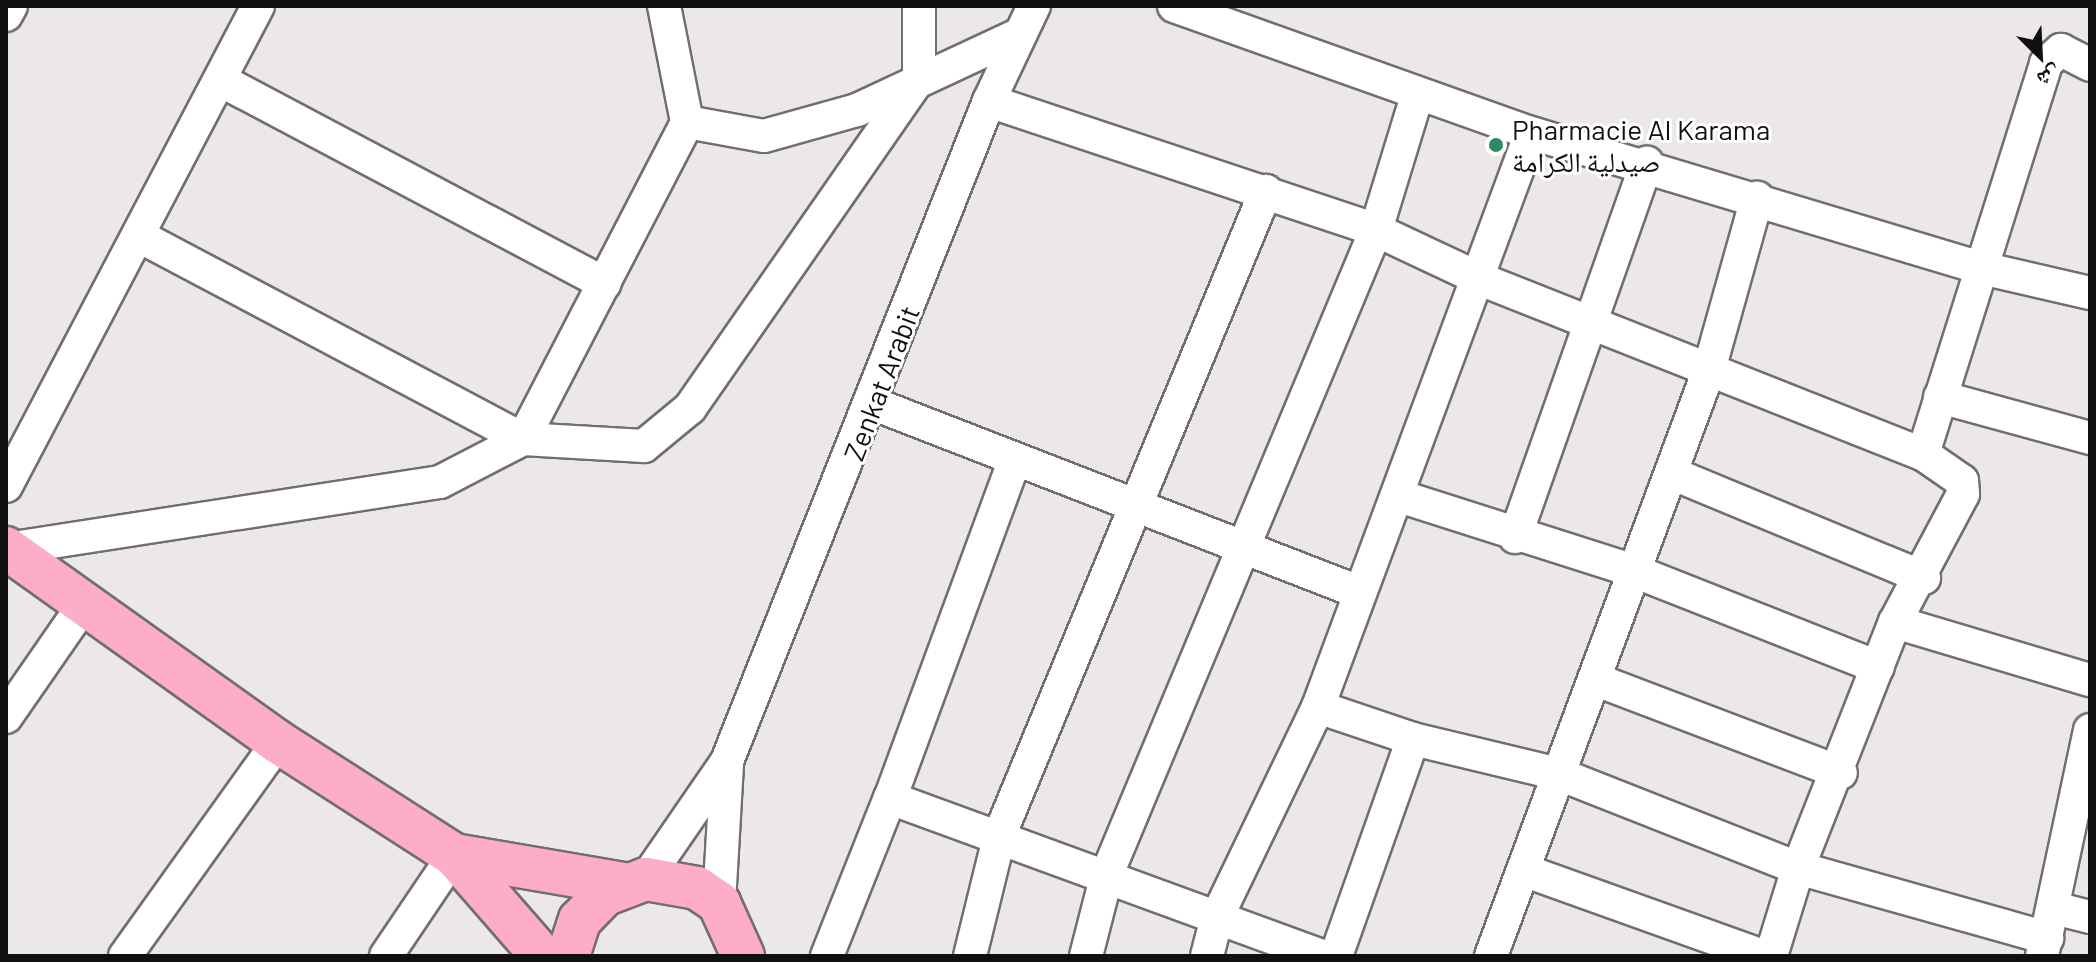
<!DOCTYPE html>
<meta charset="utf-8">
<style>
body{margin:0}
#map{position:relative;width:2096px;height:962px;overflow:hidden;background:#ede8e8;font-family:Barlow,"Noto Naskh Arabic",sans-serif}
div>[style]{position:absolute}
.roads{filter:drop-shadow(2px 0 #726e6d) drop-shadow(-2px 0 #726e6d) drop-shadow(0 2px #726e6d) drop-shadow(0 -2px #726e6d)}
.minor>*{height:32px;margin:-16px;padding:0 16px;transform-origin:16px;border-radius:16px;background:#fff}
.major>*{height:42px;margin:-21px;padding:0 21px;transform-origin:21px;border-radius:21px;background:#fdadca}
.dots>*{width:22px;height:22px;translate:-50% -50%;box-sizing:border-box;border:4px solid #fff;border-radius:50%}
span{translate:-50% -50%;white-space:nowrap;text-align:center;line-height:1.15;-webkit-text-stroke:6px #fff;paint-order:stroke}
.poi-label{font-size:28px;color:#111010}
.left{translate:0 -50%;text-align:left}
.street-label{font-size:28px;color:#111010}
.frame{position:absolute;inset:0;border:8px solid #111010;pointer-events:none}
.north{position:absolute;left:2000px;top:16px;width:80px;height:80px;-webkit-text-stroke:6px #fff;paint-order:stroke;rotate:156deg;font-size:22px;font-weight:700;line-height:32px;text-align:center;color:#111010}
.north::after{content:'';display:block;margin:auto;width:28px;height:36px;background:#111010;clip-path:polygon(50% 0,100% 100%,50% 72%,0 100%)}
</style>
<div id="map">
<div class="roads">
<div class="minor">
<div style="left:1174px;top:6px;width:379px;rotate:19.6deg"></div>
<div style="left:1531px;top:133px;width:466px;rotate:16.7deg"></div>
<div style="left:1977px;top:267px;width:116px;rotate:13deg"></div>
<div style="left:6px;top:15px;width:10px;rotate:-61deg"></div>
<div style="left:222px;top:81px;width:433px;rotate:27.9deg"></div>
<div style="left:989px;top:101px;width:408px;rotate:18.4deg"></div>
<div style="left:1376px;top:230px;width:115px;rotate:25.2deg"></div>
<div style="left:1480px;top:279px;width:476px;rotate:21.6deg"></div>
<div style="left:687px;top:122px;width:78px;rotate:10.3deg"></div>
<div style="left:764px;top:136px;width:97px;rotate:-15.6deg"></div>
<div style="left:857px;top:110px;width:178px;rotate:-25deg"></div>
<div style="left:141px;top:237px;width:432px;rotate:27.9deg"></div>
<div style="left:523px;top:439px;width:121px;rotate:3.3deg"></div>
<div style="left:644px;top:446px;width:60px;rotate:-39.6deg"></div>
<div style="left:690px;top:408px;width:401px;rotate:-55.2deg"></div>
<div style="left:919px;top:79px;width:73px;rotate:-90deg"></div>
<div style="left:1940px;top:397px;width:156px;rotate:15.3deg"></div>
<div style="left:874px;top:404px;width:517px;rotate:21.2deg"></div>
<div style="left:1015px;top:459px;width:361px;rotate:110.2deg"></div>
<div style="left:890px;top:798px;width:460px;rotate:20.1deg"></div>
<div style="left:1671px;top:473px;width:274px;rotate:22.5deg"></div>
<div style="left:6px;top:486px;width:542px;rotate:-62.3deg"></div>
<div style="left:1399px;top:496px;width:247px;rotate:17.7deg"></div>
<div style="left:1634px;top:571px;width:262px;rotate:21.5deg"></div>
<div style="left:1515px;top:537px;width:397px;rotate:-70.6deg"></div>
<div style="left:7px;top:549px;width:438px;rotate:-8.8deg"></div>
<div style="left:440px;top:482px;width:93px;rotate:-27.4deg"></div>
<div style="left:523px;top:439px;width:357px;rotate:-62.6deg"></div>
<div style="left:687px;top:122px;width:118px;rotate:-101.2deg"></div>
<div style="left:1895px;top:622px;width:203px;rotate:16.6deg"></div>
<div style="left:1594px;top:679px;width:264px;rotate:20.8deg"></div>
<div style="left:1318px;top:707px;width:100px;rotate:18.6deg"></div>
<div style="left:1413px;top:739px;width:150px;rotate:13.5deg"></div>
<div style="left:1559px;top:774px;width:257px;rotate:21.5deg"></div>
<div style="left:1798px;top:868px;width:259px;rotate:15.7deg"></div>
<div style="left:6px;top:717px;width:135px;rotate:-55.3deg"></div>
<div style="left:1523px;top:870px;width:255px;rotate:19.7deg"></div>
<div style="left:646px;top:879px;width:143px;rotate:-55.5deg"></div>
<div style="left:727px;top:761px;width:710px;rotate:-68.35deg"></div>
<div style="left:989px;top:101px;width:105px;rotate:-64.7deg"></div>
<div style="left:719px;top:903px;width:140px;rotate:-86.7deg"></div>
<div style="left:2054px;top:908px;width:37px;rotate:14deg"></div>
<div style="left:125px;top:956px;width:263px;rotate:-54.4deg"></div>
<div style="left:386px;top:956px;width:122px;rotate:-56deg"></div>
<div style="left:827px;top:956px;width:170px;rotate:-68.3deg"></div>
<div style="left:970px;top:956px;width:126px;rotate:-76.2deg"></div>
<div style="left:1000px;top:834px;width:696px;rotate:-67.53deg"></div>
<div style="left:1086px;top:956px;width:85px;rotate:-75.6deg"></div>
<div style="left:1107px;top:874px;width:698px;rotate:-67.33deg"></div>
<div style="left:1376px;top:230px;width:140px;rotate:-73deg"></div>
<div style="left:1207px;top:956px;width:40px;rotate:-75.6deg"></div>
<div style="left:1217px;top:917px;width:233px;rotate:-64.3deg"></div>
<div style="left:1318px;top:707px;width:612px;rotate:-69.64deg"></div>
<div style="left:1336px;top:956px;width:230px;rotate:-70.5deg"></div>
<div style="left:1491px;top:956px;width:625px;rotate:-69.59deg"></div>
<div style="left:1709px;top:370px;width:179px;rotate:-74.4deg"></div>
<div style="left:1771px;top:956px;width:92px;rotate:-72.9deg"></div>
<div style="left:1798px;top:868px;width:264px;rotate:-68.5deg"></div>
<div style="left:1895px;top:622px;width:145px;rotate:-62deg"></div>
<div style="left:1963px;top:494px;width:13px;rotate:-94deg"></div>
<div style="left:1962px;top:481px;width:47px;rotate:-145.3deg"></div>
<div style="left:1923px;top:454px;width:410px;rotate:-72.5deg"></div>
<div style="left:2046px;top:63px;width:20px;rotate:-41deg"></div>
<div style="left:2061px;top:50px;width:33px;rotate:27deg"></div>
<div style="left:2042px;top:956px;width:231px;rotate:-78deg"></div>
</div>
<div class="major">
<div style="left:6px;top:548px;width:334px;rotate:35.5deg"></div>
<div style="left:278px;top:742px;width:209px;rotate:32.7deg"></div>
<div style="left:454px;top:855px;width:134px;rotate:48.9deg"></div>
<div style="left:454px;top:855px;width:172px;rotate:9.7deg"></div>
<div style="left:568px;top:956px;width:38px;rotate:-72deg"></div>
<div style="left:580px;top:920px;width:35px;rotate:-46deg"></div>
<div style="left:604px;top:895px;width:45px;rotate:-20.9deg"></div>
<div style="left:646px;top:879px;width:52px;rotate:10deg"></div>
<div style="left:697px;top:888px;width:27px;rotate:34deg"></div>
<div style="left:719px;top:903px;width:58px;rotate:65.6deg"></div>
</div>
</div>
<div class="dots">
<div style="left:1496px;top:145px;background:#2c8b64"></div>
</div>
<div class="poi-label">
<span class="left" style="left:1512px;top:145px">Pharmacie Al Karama<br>صيدلية الكرامة</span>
</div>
<div class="street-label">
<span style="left:881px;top:383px;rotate:-69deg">Zenkat Arabit</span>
</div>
<div class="frame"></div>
<div class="north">ش</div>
</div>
